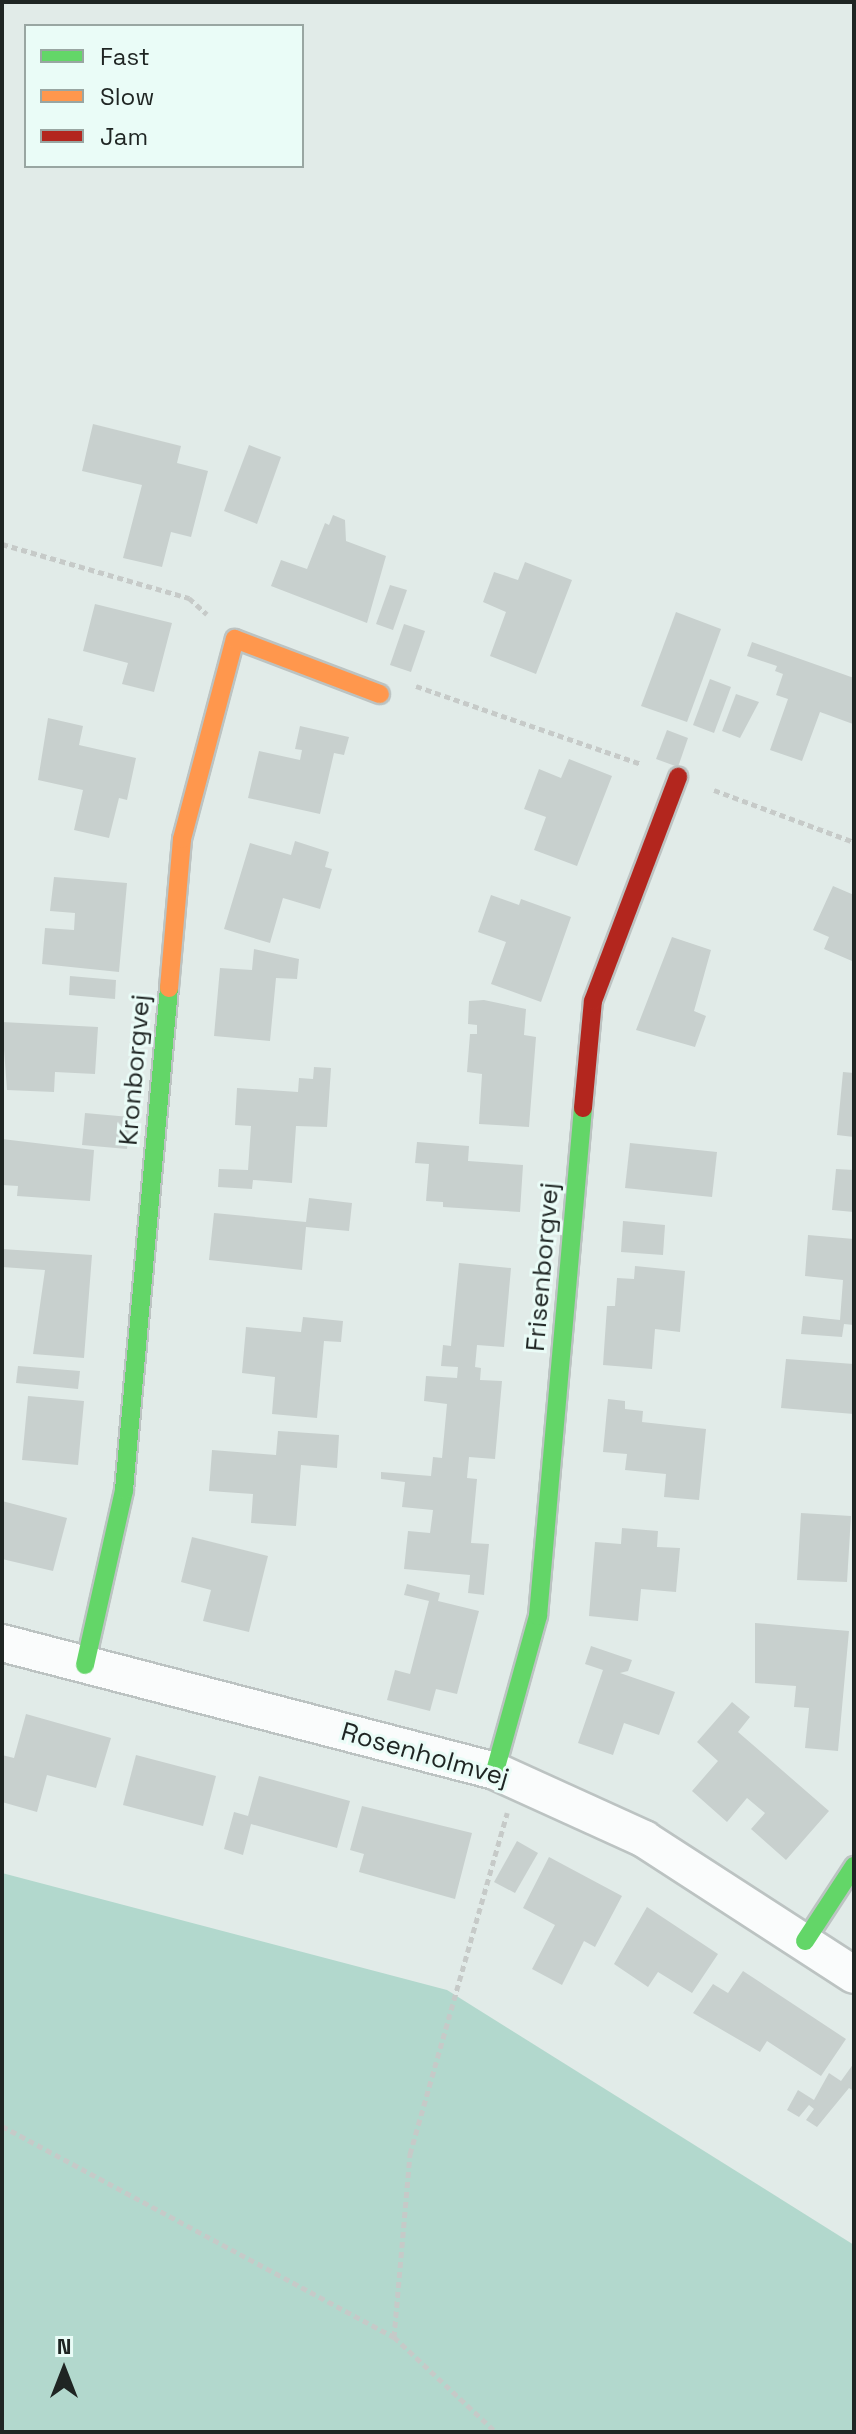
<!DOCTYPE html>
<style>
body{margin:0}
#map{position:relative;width:856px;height:2434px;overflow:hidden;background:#e1ebe8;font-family:"Space Grotesk",sans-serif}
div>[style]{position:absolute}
.green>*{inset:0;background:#b2d8cd}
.building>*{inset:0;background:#c8d0ce}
.path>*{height:5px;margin-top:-2.5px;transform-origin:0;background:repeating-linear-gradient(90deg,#c6cac8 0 6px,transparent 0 10px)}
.roads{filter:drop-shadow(2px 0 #bcc3c2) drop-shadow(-2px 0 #bcc3c2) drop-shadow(0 2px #bcc3c2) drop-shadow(0 -2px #bcc3c2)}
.street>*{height:36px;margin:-18px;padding:0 18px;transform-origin:18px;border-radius:18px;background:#fafcfc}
.fast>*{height:18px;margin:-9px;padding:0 9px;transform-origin:9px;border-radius:9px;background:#63d668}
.slow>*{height:18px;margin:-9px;padding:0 9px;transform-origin:9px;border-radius:9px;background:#ff974d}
.jam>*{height:18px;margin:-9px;padding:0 9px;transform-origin:9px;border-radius:9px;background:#b3261e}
span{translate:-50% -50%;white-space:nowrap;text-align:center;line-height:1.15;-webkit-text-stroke:6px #eafcf7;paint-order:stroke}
.street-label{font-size:26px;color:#1f2523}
.frame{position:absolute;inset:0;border:4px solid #1f2523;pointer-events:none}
.legend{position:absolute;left:24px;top:24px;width:280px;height:144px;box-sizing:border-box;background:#eafcf7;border:2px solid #99a6a2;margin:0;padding:10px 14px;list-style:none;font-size:24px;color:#1f2523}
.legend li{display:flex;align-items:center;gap:16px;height:40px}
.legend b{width:40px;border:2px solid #99a6a2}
.north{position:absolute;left:24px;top:2330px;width:80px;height:80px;-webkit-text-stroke:6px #eafcf7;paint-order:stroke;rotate:0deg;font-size:22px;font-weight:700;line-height:32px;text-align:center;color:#1f2523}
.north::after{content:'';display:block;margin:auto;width:28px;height:36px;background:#1f2523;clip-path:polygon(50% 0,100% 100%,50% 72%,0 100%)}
</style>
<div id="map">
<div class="green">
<div style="clip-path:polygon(2px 1873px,447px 1990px,854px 2245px,854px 2432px,2px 2432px)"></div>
</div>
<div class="building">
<div style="clip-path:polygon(93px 424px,181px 446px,177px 463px,208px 471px,191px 537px,171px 532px,162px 567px,123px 558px,142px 485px,82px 471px)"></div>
<div style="clip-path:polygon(249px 445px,281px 457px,257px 524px,224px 511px)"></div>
<div style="clip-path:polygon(333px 515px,345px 520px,346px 541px,386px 556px,367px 623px,271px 586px,281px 560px,307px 569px,325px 523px,329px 525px)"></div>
<div style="clip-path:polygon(525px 562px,572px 580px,536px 674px,490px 656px,506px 612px,483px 602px,494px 572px,518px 580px)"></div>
<div style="clip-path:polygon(390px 585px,407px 590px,393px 630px,376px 624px)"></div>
<div style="clip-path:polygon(95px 604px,172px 623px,154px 692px,122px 684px,128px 663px,83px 651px)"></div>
<div style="clip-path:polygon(676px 612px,721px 629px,687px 722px,641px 706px)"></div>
<div style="clip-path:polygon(404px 624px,425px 631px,411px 672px,390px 665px)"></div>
<div style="clip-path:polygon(752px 642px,854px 678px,853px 724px,820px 712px,802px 761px,770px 750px,788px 699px,776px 695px,783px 674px,775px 671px,777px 666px,747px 656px)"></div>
<div style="clip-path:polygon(710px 679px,731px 687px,714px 733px,693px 725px)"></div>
<div style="clip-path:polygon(736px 694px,759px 702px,740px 738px,722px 731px)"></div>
<div style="clip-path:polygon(48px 718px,83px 726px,79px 745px,136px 758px,127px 800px,119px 798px,109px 838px,74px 830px,83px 790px,38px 780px)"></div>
<div style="clip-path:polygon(300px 726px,349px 737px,344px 755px,334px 753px,320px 814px,248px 798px,259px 751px,300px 760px,302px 750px,295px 749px)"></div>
<div style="clip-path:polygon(667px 730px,688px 738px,678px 767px,656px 759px)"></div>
<div style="clip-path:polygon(569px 759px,612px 776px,577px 866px,534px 850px,546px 817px,524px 809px,539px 769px,561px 778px)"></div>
<div style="clip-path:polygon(295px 841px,329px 852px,325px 867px,332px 869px,320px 909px,283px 898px,270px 943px,224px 929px,250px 843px,291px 855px)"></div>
<div style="clip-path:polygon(54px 877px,127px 883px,119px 972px,42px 964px,45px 928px,74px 930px,75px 913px,50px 911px)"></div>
<div style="clip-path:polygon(833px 886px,854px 895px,852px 961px,824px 949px,829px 937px,813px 930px)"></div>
<div style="clip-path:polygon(491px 895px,519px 905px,521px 899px,571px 917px,541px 1002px,491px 984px,506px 942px,478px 932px)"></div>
<div style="clip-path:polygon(672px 937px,711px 950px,694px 1011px,706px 1016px,695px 1047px,636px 1030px)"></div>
<div style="clip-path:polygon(254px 949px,299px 959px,297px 979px,276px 978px,270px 1041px,214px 1036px,220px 968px,252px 970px)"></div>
<div style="clip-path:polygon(70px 976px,116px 980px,115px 999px,69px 995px)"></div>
<div style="clip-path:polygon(484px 1000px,526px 1009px,524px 1035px,536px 1037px,529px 1127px,479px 1124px,482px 1074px,467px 1072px,470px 1034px,477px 1034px,477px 1025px,468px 1024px,469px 1001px)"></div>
<div style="clip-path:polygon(2px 1022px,98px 1027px,95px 1074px,55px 1072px,54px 1092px,7px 1090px)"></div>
<div style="clip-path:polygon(314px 1067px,331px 1068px,327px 1127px,296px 1126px,292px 1183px,253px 1180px,252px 1189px,218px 1187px,219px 1169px,248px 1170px,251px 1126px,235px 1125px,237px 1088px,298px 1092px,299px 1078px,313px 1079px)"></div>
<div style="clip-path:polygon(843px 1072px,854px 1073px,854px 1137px,837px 1135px)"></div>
<div style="clip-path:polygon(85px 1113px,130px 1117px,127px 1149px,82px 1145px)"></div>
<div style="clip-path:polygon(2px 1139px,94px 1150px,90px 1201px,17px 1196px,18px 1186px,2px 1185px)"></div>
<div style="clip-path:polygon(417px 1142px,469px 1146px,468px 1161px,523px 1165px,520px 1212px,443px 1207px,443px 1202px,426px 1201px,429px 1164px,415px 1163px)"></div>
<div style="clip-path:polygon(630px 1143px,717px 1152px,712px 1197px,625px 1188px)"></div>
<div style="clip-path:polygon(836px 1169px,854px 1170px,854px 1212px,832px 1210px)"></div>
<div style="clip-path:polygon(309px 1198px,352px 1203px,349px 1231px,306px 1227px,302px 1270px,209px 1260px,214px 1213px,306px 1222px)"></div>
<div style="clip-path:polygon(623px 1221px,665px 1225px,663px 1255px,621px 1252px)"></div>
<div style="clip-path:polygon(808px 1235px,854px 1239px,854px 1325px,844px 1324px,842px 1337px,801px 1334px,803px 1316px,840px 1320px,843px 1280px,805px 1276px)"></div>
<div style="clip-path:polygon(2px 1249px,92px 1255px,84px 1358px,33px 1354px,45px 1270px,2px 1267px)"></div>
<div style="clip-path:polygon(459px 1263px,511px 1268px,504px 1347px,477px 1345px,475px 1367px,481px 1368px,480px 1380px,502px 1381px,495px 1459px,469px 1457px,467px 1478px,477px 1479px,471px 1543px,489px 1544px,484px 1595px,468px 1593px,470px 1575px,404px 1569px,408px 1531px,430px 1533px,433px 1510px,402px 1507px,405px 1482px,381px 1479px,381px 1472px,431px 1476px,433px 1457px,442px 1458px,447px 1404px,424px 1401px,426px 1376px,457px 1378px,458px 1367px,441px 1366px,443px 1345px,451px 1346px)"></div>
<div style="clip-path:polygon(635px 1266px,685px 1271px,680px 1332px,655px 1329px,652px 1369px,603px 1365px,607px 1306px,615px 1306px,617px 1278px,634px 1279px)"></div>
<div style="clip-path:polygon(303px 1317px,343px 1321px,341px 1342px,324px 1341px,317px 1418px,272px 1414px,275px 1377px,242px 1373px,246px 1327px,301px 1332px)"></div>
<div style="clip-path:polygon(786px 1359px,854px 1364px,854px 1414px,781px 1408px)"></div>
<div style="clip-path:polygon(18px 1366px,80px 1371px,78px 1389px,16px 1383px)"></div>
<div style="clip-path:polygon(28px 1396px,84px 1401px,78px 1465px,22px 1460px)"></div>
<div style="clip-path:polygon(608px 1399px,625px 1401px,625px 1409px,643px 1411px,642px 1422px,706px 1429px,699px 1500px,664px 1497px,666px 1474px,625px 1470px,627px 1454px,603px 1452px)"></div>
<div style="clip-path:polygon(278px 1431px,339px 1435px,337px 1468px,301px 1465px,296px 1526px,251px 1523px,253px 1494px,209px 1491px,212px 1450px,276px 1455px)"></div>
<div style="clip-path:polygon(2px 1501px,67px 1518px,53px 1571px,2px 1559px)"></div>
<div style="clip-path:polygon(801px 1513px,851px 1516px,847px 1582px,797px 1580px)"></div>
<div style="clip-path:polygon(622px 1528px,658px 1531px,657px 1547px,680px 1548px,676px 1592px,641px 1589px,638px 1621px,589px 1616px,595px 1542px,621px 1544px)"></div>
<div style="clip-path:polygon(192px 1537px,268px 1556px,249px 1632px,203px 1621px,211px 1590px,181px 1582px)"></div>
<div style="clip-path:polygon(407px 1584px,440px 1593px,438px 1601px,479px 1611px,457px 1694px,436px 1689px,430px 1711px,387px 1700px,395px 1670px,410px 1674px,429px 1601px,404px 1595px)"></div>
<div style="clip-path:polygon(755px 1623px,849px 1631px,838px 1751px,805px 1748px,809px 1708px,794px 1707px,796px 1686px,755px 1683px)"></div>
<div style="clip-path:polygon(591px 1646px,632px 1660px,628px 1671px,620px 1673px,675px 1692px,659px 1735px,624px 1723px,613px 1755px,578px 1743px,603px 1670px,585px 1664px)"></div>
<div style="clip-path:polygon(732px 1702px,750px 1717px,738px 1732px,829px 1811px,786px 1860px,751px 1829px,765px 1813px,747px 1798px,727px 1822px,692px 1791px,718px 1761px,697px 1742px)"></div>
<div style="clip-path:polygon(26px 1714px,111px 1738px,96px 1788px,47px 1775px,37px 1812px,2px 1802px,2px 1755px,14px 1758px)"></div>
<div style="clip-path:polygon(136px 1755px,216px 1776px,203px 1826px,123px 1805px)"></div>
<div style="clip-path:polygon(259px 1776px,350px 1801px,337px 1848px,251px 1824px,243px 1855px,224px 1849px,234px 1812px,248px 1816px)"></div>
<div style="clip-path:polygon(362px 1806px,472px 1833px,455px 1899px,359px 1872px,364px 1854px,350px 1850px)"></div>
<div style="clip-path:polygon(517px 1841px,538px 1853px,515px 1893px,494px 1882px)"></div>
<div style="clip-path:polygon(549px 1857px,622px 1896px,595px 1947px,584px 1941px,562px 1985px,532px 1969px,555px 1925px,523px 1908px)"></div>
<div style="clip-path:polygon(647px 1907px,718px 1954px,692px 1993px,658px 1972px,648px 1987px,614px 1964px)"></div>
<div style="clip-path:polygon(743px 1971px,846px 2039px,821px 2076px,767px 2041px,760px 2052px,693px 2013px,713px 1984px,728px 1993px)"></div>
<div style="clip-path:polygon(854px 2063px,854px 2091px,849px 2088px,817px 2127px,806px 2120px,814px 2109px,809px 2105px,799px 2117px,787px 2110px,798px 2090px,814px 2100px,829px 2073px,841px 2081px)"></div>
</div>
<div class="path">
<div style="left:2px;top:544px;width:195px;rotate:16.1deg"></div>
<div style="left:189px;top:598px;width:24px;rotate:42deg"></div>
<div style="left:416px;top:686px;width:238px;rotate:19.1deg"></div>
<div style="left:714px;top:790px;width:149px;rotate:20.4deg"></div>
<div style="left:2px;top:2126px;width:445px;rotate:28.3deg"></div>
<div style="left:394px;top:2337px;width:139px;rotate:43deg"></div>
<div style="left:394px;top:2337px;width:184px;rotate:-85deg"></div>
<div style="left:410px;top:2154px;width:355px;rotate:-74.1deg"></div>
</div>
<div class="roads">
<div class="street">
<div style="left:2px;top:1643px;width:509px;rotate:14.55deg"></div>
<div style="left:495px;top:1771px;width:164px;rotate:24.5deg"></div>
<div style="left:644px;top:1839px;width:250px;rotate:32.9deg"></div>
</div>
<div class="fast">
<div style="left:85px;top:1665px;width:179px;rotate:-77.4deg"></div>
<div style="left:124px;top:1490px;width:504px;rotate:-84.88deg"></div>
<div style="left:495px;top:1771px;width:161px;rotate:-74.5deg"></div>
<div style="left:538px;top:1616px;width:510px;rotate:-84.94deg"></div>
<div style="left:805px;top:1941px;width:90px;rotate:-56.8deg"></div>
</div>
<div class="slow">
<div style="left:169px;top:988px;width:150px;rotate:-85deg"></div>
<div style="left:182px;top:839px;width:207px;rotate:-75.2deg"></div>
<div style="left:235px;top:639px;width:155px;rotate:20.8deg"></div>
</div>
<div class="jam">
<div style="left:583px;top:1108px;width:107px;rotate:-84.7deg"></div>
<div style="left:593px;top:1001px;width:240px;rotate:-69.2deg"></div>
</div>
</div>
<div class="street-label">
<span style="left:135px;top:1070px;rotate:-85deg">Kronborgvej</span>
<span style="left:543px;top:1267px;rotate:-85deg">Frisenborgvej</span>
<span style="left:425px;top:1755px;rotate:16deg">Rosenholmvej</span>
</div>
<div class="frame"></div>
<ul class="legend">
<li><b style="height:10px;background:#63d668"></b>Fast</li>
<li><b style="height:10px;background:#ff974d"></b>Slow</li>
<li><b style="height:10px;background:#b3261e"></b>Jam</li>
</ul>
<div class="north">N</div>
</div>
